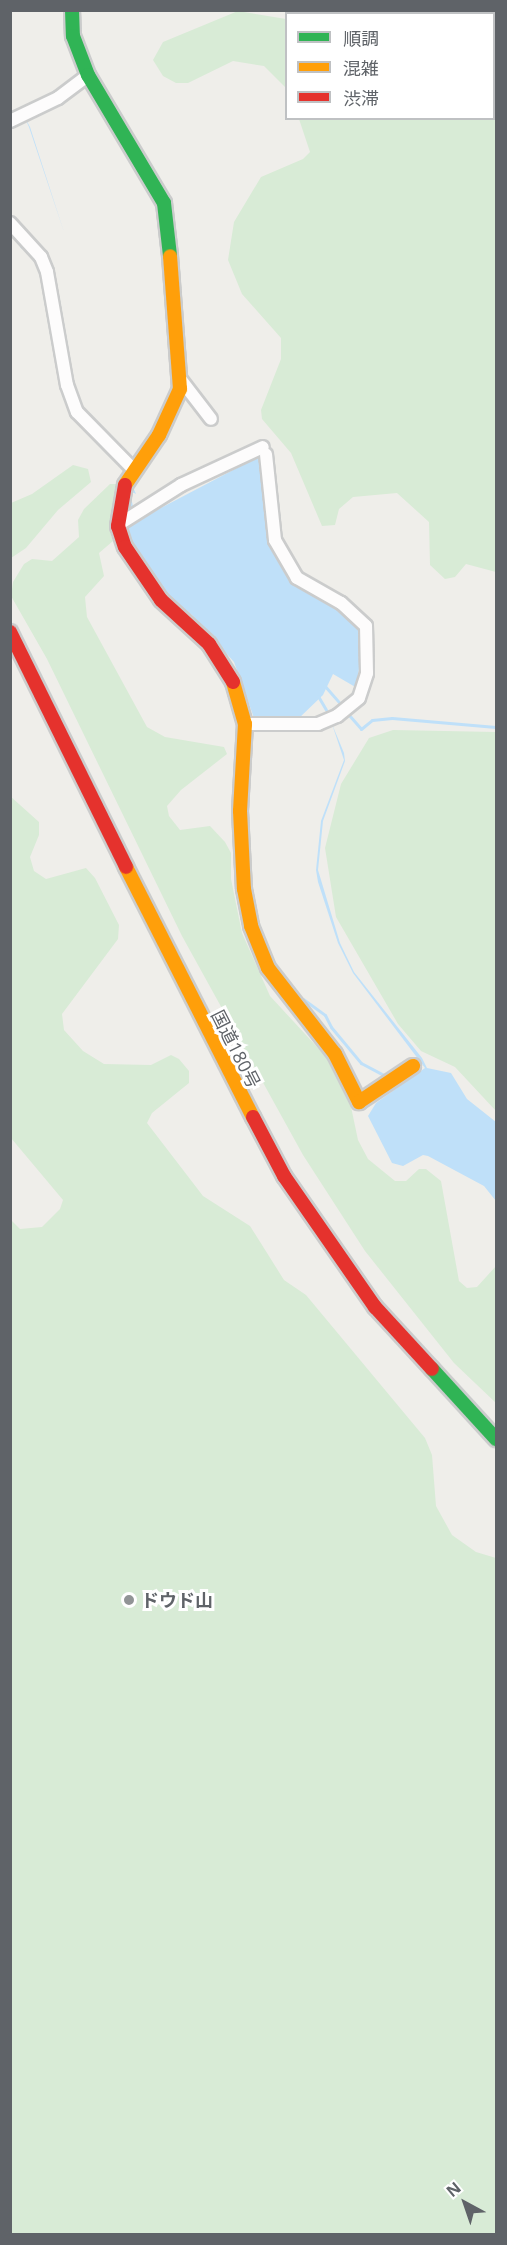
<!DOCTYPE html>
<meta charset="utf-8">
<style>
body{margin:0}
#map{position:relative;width:507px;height:2245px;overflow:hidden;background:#efeeea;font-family:"Open Sans","Noto Sans JP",sans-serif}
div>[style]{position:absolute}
.green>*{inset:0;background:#d8ebd6}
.water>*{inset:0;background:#bfe0f9}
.stream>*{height:3px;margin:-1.5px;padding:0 1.5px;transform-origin:1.5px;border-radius:1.5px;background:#bfe0f9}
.roads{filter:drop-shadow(2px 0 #cbcccc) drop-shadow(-2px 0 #cbcccc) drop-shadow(0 2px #cbcccc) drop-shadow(0 -2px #cbcccc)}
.street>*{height:12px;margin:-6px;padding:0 6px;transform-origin:6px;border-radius:6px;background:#fdfcfc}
.fast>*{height:14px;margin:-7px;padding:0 7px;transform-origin:7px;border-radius:7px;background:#30b455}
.slow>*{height:14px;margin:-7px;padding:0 7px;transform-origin:7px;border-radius:7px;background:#ff9f0a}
.jam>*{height:14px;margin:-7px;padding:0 7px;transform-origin:7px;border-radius:7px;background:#e5322d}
.dots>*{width:16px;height:16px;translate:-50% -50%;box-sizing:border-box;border:3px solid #fff;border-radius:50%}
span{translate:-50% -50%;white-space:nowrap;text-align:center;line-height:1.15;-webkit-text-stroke:6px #fff;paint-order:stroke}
.street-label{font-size:18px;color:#5f6368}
.poi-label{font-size:18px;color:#5f6368;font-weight:700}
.left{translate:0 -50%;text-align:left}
.frame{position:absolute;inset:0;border:12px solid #5f6368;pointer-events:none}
.legend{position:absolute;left:285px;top:12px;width:210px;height:108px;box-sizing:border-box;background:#fff;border:2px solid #bfc1c3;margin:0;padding:8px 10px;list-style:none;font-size:18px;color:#5f6368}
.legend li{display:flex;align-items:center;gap:12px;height:30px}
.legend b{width:30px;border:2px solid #bfc1c3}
.north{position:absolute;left:435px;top:2173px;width:60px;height:60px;-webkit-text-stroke:4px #fff;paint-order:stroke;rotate:320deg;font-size:16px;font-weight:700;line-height:24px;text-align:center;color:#5f6368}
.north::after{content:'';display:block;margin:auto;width:21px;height:27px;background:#5f6368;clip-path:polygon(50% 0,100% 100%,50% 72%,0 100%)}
</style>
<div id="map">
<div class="green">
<div style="clip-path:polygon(238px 11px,286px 19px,286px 88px,264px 66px,233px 61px,188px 83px,176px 83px,163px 76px,153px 60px,163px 42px)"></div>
<div style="clip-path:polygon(428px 11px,496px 11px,496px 572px,466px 564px,455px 577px,445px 579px,430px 565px,429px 522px,397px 493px,353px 497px,339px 509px,335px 525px,322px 526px,291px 453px,262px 419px,261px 410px,281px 359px,281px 338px,242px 294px,228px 260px,234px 222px,261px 177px,303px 159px,310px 152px,299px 119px,494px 118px,494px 14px)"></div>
<div style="clip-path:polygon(73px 465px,88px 469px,91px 482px,58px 510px,26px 548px,11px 558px,11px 503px,32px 494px)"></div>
<div style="clip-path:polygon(110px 484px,117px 484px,109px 529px,113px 541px,99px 553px,104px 576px,85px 597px,87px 617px,147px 727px,165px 737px,224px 747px,227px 754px,181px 790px,167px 806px,169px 816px,180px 830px,210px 826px,225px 842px,231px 853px,231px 879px,242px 933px,270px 996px,330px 1061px,350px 1102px,358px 1140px,368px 1159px,395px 1181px,406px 1181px,419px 1169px,426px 1169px,441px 1181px,459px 1281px,467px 1288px,477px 1287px,496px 1266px,496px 1403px,454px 1363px,365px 1251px,303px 1155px,182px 936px,47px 659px,11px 596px,13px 582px,24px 564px,32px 559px,52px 561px,79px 537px,78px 520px,84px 509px)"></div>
<div style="clip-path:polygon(393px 730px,496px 732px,496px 1111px,455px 1067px,421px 1051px,398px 1024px,336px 917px,325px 848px,341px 784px,369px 738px)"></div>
<div style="clip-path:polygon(10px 796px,39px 822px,39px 835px,30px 857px,34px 871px,46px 879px,86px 868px,95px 878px,119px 925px,118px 939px,62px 1014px,64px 1030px,83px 1051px,104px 1064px,151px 1065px,171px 1055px,179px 1059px,189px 1071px,189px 1083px,152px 1113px,147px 1123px,203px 1196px,250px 1226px,284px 1280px,306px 1295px,425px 1438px,432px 1455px,436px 1506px,452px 1535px,476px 1552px,496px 1558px,496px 2234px,11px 2234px,11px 1220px,20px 1229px,42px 1227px,60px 1209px,63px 1200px,11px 1138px)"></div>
</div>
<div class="water">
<div style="clip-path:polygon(25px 118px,30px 127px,64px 232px,29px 127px)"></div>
<div style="clip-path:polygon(260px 456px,268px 537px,288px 576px,301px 589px,343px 613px,361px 629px,362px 638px,357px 688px,333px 674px,323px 695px,298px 719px,254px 718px,234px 662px,192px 615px,168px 598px,125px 531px,133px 524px,128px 497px,137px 478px,133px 487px,136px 494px,132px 492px,131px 497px,136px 521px)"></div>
<div style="clip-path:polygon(332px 724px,344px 753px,345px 761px,323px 821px,318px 870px,340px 943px,354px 972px,422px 1058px,427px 1068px,451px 1073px,467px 1099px,496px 1122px,496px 1201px,484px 1186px,428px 1156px,423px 1155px,403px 1166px,392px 1163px,368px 1116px,376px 1103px,425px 1068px,353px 973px,338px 943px,318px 882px,316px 870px,321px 821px,344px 760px)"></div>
</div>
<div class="stream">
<div style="left:21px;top:246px;width:5px;rotate:37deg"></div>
<div style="left:324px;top:685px;width:28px;rotate:49deg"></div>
<div style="left:318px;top:696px;width:16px;rotate:60deg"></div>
<div style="left:349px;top:715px;width:18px;rotate:49deg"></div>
<div style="left:361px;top:729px;width:14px;rotate:-39deg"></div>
<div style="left:372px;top:720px;width:20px;rotate:-6deg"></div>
<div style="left:392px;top:718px;width:104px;rotate:4.9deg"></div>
<div style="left:303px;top:999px;width:27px;rotate:36deg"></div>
<div style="left:325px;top:1015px;width:13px;rotate:63deg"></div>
<div style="left:331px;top:1027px;width:47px;rotate:50.2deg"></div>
<div style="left:361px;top:1063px;width:27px;rotate:28deg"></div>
</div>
<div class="roads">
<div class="street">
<div style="left:10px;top:121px;width:53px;rotate:-25.6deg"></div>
<div style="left:58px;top:98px;width:38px;rotate:-37deg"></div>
<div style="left:10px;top:223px;width:46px;rotate:47.6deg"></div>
<div style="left:41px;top:257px;width:16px;rotate:68deg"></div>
<div style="left:47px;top:272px;width:115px;rotate:80deg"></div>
<div style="left:67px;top:385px;width:29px;rotate:70deg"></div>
<div style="left:77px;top:412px;width:78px;rotate:45.5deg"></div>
<div style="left:181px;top:380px;width:49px;rotate:52.4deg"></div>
<div style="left:118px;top:525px;width:75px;rotate:-32.4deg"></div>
<div style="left:181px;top:485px;width:90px;rotate:-24.9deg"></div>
<div style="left:245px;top:724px;width:73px"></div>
<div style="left:318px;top:724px;width:21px;rotate:-23deg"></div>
<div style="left:337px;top:716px;width:28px;rotate:-39deg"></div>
<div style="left:359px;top:698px;width:26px;rotate:-72deg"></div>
<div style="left:367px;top:673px;width:47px;rotate:-91.2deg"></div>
<div style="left:366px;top:626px;width:34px;rotate:-137deg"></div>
<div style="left:341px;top:603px;width:51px;rotate:-150.4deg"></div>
<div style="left:297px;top:578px;width:44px;rotate:-120.1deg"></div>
<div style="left:275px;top:540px;width:86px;rotate:-96deg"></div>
</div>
<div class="fast">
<div style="left:72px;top:10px;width:26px;rotate:88deg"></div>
<div style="left:73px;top:36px;width:42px;rotate:69deg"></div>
<div style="left:88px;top:75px;width:149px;rotate:59.3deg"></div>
<div style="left:164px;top:203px;width:53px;rotate:83.5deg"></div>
<div style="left:432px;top:1369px;width:95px;rotate:47.6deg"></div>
</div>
<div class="slow">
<div style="left:125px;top:485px;width:60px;rotate:-55.8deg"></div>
<div style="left:159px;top:435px;width:51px;rotate:-65.5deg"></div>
<div style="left:180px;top:389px;width:133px;rotate:-94.3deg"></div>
<div style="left:233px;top:682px;width:44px;rotate:74.1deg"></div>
<div style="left:245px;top:724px;width:87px;rotate:93.3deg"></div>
<div style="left:240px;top:811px;width:78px;rotate:87.1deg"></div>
<div style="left:244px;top:889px;width:38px;rotate:79deg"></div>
<div style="left:251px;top:926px;width:45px;rotate:68deg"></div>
<div style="left:268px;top:968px;width:109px;rotate:52.1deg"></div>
<div style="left:335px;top:1054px;width:54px;rotate:63.4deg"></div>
<div style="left:359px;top:1102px;width:65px;rotate:-33.7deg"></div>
<div style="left:126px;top:867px;width:280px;rotate:63.1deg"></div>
</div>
<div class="jam">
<div style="left:125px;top:485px;width:42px;rotate:99.7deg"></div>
<div style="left:118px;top:526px;width:22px;rotate:72deg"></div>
<div style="left:125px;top:547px;width:64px;rotate:55.8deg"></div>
<div style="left:161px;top:600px;width:65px;rotate:42.5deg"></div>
<div style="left:209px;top:644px;width:45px;rotate:57.7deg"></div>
<div style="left:10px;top:632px;width:262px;rotate:63.7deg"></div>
<div style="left:253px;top:1117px;width:67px;rotate:62.3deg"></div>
<div style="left:284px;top:1176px;width:160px;rotate:55.2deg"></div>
<div style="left:375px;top:1307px;width:84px;rotate:47.4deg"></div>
</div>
</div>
<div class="dots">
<div style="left:129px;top:1600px;background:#919496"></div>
</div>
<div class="street-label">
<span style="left:236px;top:1049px;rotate:63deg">国道180号</span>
</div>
<div class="poi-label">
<span class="left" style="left:141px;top:1600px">ドウド山</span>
</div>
<div class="frame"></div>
<ul class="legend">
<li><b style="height:8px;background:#30b455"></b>順調</li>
<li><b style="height:8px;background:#ff9f0a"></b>混雑</li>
<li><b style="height:8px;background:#e5322d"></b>渋滞</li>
</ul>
<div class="north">N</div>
</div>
